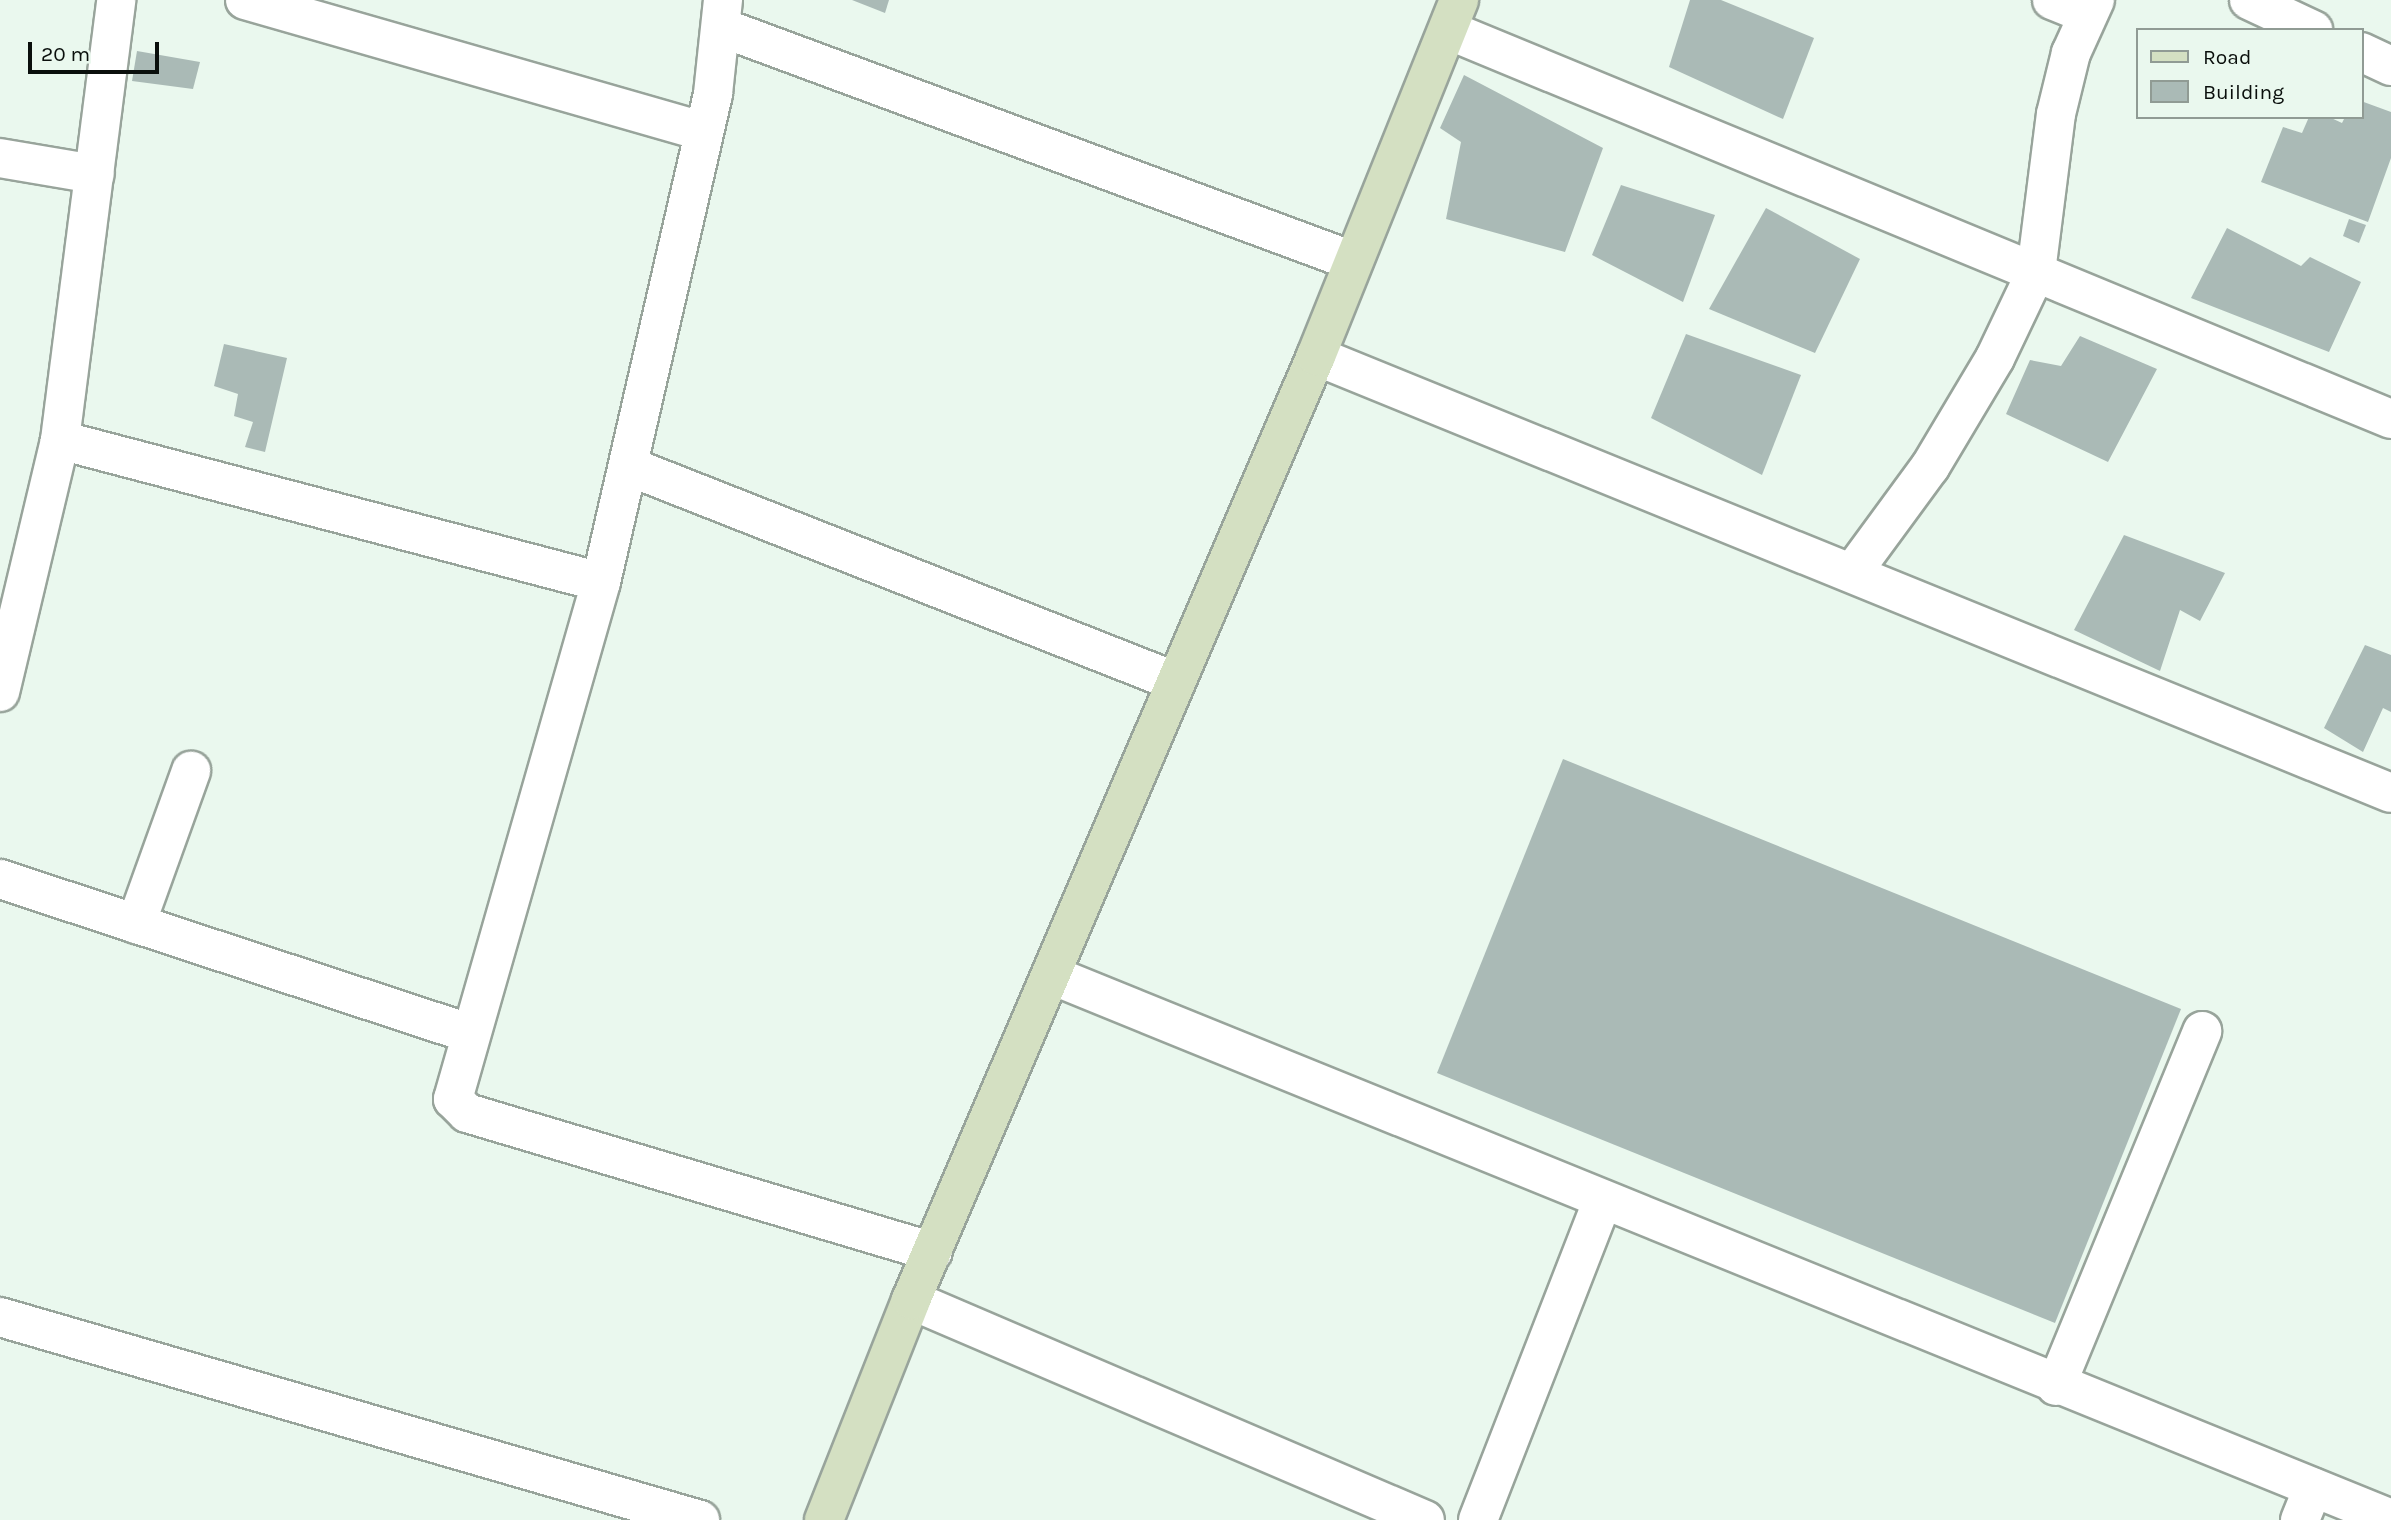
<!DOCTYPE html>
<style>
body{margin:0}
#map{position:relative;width:2391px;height:1520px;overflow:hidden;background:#eaf8ee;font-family:Karla,sans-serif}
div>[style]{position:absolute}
.building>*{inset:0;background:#aabab6}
.roads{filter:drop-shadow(2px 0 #98a49b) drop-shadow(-2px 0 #98a49b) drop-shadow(0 2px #98a49b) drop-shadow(0 -2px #98a49b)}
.street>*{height:38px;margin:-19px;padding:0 19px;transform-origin:19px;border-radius:19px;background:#fff}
.secondary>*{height:38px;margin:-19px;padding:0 19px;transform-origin:19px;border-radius:19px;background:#d4e0c2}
span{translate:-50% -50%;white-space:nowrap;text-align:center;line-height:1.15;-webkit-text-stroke:7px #eaf8ee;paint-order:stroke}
.legend{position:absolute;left:2136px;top:28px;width:228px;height:91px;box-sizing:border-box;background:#eaf8ee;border:2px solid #909b94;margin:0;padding:9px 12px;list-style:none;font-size:21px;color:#0a0f0c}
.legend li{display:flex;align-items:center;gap:14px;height:35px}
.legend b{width:35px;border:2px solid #909b94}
.scale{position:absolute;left:28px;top:42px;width:131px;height:32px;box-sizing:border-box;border:4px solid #0a0f0c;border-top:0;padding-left:9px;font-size:21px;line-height:24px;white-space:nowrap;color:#0a0f0c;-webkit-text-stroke:5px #eaf8ee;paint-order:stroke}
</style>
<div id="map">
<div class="building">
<div style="clip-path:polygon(852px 0,889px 0,885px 13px)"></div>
<div style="clip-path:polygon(1690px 0,1721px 0,1814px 38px,1783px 119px,1669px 67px)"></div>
<div style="clip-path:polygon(137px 51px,200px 62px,193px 89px,132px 81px)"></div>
<div style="clip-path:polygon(1464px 75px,1603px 148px,1565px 252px,1446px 219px,1461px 142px,1440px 128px)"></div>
<div style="clip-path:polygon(2361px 101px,2391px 112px,2391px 158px,2368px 222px,2261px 182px,2283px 127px,2302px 133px,2309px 117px,2329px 117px,2342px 123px,2345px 117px,2361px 117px)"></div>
<div style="clip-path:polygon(1621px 185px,1715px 215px,1683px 302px,1592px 255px)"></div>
<div style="clip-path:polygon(1766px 208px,1860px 259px,1815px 353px,1709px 309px)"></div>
<div style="clip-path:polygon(2349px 219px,2366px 225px,2359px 243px,2343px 236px)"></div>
<div style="clip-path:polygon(2227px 228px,2301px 266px,2310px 257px,2361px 282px,2329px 352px,2191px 298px)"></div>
<div style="clip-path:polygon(1686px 334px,1801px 375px,1762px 475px,1651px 418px)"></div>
<div style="clip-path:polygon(2080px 336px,2157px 369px,2108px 462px,2006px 414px,2030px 360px,2061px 366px)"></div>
<div style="clip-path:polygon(224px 344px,287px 358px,265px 452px,245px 447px,253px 422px,234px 416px,238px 394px,214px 386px)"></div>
<div style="clip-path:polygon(2124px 535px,2225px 573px,2200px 621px,2180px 610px,2160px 671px,2074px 630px)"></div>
<div style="clip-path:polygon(2365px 645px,2391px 655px,2391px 712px,2383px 708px,2363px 752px,2324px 728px)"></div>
<div style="clip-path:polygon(1563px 759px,2181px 1009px,2055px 1323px,1437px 1073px)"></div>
</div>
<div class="roads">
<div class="street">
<div style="left:245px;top:0;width:476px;rotate:16deg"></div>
<div style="left:723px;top:0;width:95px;rotate:96.1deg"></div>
<div style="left:713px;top:94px;width:501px;rotate:102.93deg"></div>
<div style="left:601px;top:582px;width:538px;rotate:105.97deg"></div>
<div style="left:453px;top:1099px;width:20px;rotate:45deg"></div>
<div style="left:467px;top:1113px;width:486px;rotate:16.6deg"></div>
<div style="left:2052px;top:0;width:38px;rotate:22deg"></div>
<div style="left:2249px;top:0;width:71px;rotate:25.1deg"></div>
<div style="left:723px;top:28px;width:672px;rotate:20.3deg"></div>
<div style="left:1448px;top:30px;width:1020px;rotate:22.42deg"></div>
<div style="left:2361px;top:52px;width:33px;rotate:25deg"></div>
<div style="left:0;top:158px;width:96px;rotate:9.6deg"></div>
<div style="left:1316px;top:356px;width:1160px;rotate:22.12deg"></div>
<div style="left:60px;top:440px;width:559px;rotate:14.71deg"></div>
<div style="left:628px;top:466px;width:587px;rotate:21.49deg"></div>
<div style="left:1852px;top:573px;width:132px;rotate:-53.7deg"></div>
<div style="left:1930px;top:467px;width:127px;rotate:-59.2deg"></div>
<div style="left:1995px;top:358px;width:95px;rotate:-64.5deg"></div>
<div style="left:2036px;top:272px;width:159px;rotate:-82.8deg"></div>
<div style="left:2056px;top:114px;width:63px;rotate:-76.2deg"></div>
<div style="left:2071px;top:53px;width:58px;rotate:-65.6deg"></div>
<div style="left:0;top:692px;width:259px;rotate:-76.6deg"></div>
<div style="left:60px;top:440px;width:444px;rotate:-82.7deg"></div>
<div style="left:0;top:879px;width:494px;rotate:18.2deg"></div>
<div style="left:136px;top:924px;width:163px;rotate:-70.2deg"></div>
<div style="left:1054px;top:976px;width:1443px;rotate:22.1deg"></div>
<div style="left:911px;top:1300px;width:559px;rotate:23.17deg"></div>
<div style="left:0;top:1317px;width:729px;rotate:16.17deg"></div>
<div style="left:2056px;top:1386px;width:384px;rotate:-67.6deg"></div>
<div style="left:1478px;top:1520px;width:344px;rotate:-68.7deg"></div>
<div style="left:2300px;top:1520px;width:35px;rotate:-68deg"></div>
</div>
<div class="secondary">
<div style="left:824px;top:1520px;width:237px;rotate:-68.4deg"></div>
<div style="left:911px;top:1300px;width:1027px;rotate:-66.78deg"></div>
<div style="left:1316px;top:356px;width:384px;rotate:-68.1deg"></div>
</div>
</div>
<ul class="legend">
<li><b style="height:9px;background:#d4e0c2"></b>Road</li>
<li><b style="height:19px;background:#aabab6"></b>Building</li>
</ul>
<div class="scale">20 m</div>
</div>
